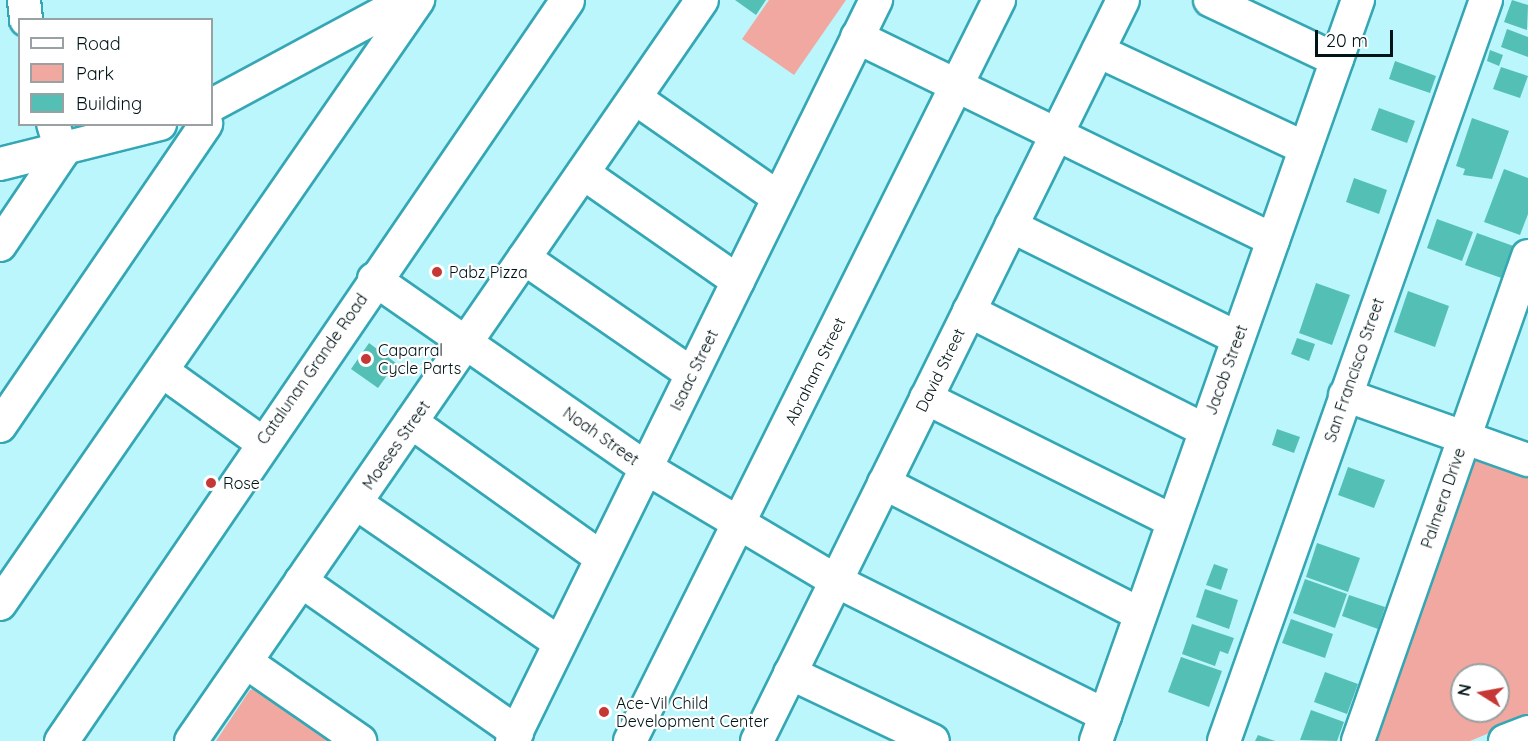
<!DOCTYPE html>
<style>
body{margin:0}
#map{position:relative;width:1528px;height:741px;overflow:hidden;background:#bbf6fd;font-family:Quicksand,sans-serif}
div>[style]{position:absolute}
.green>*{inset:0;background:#f1a8a0}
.building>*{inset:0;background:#54c0b5}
.roads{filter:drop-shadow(2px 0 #35a7b4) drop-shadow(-2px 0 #35a7b4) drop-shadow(0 2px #35a7b4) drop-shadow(0 -2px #35a7b4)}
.minor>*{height:32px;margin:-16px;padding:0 16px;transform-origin:16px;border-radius:16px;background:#fff}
.major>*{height:33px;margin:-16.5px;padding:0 16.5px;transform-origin:16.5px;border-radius:16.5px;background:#fff}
.dots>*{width:16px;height:16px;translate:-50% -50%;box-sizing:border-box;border:3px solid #fff;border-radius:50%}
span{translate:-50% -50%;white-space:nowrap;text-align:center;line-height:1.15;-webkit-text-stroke:4.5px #fff;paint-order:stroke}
.poi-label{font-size:16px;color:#001316}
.left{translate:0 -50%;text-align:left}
.street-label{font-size:16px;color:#001316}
.legend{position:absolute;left:18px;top:18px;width:195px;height:108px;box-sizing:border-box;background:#fff;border:2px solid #99a1a2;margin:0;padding:8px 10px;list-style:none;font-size:18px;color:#001316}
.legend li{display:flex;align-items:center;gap:12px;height:30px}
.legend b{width:30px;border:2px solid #99a1a2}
.north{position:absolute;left:1450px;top:663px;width:60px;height:60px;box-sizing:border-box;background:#fff;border:2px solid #99a1a2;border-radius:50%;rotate:281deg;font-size:16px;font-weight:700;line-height:24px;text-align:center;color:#001316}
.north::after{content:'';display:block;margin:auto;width:21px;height:27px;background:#c63835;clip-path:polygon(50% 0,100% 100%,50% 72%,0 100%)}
.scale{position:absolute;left:1315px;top:30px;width:78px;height:27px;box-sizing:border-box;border:3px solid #001316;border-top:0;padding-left:8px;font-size:18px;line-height:21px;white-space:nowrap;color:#001316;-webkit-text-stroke:4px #fff;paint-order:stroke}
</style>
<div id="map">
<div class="green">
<div style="clip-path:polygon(769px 0,846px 0,794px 75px,742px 39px)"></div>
<div style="clip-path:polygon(evenodd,1473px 452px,1528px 471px,1528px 717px,1470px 741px,1371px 741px,1473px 452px,1462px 675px,1498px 675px,1498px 711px,1462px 711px,1462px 675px)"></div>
<div style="clip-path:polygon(260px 687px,338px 741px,216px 741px,250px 690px)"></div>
</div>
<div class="building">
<div style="clip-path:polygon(735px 0,766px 0,756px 15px)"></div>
<div style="clip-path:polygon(1512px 0,1528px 5px,1527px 30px,1504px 22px)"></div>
<div style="clip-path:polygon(1507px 29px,1528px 37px,1528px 57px,1501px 47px)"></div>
<div style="clip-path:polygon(1490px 50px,1503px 55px,1499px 66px,1487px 61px)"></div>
<div style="clip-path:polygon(1395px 61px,1436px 76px,1430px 93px,1389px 79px)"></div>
<div style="clip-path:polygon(1501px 67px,1528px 76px,1520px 98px,1493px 89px)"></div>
<div style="clip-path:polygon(1379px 108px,1415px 121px,1407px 143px,1371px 130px)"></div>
<div style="clip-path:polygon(1472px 118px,1509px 131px,1492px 179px,1463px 175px,1465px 169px,1456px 166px)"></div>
<div style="clip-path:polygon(1504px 169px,1528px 178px,1528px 214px,1520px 235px,1484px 222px)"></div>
<div style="clip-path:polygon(1354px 178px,1387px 190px,1379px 214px,1346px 202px)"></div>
<div style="clip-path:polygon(1437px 219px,1473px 232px,1462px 261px,1427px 248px)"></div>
<div style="clip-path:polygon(1477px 233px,1519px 248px,1507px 280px,1465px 265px)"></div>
<div style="clip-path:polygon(1316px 283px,1350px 295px,1332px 345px,1299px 333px)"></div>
<div style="clip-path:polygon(1408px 291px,1449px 306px,1435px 347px,1394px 332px)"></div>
<div style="clip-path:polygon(1297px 338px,1315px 344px,1309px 361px,1291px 354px)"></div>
<div style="clip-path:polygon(369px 343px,396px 363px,378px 388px,351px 369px)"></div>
<div style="clip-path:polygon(1277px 429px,1300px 437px,1294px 453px,1272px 445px)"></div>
<div style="clip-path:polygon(1348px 467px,1385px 480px,1374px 508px,1338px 495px)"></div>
<div style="clip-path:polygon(1317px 543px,1360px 558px,1348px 592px,1306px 577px)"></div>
<div style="clip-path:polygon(1214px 564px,1228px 569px,1221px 590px,1206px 585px)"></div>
<div style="clip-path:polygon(1305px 579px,1347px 594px,1335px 628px,1293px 613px)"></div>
<div style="clip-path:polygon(1205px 589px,1238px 600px,1229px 629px,1196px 617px)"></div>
<div style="clip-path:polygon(1349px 595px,1385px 607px,1378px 629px,1342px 616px)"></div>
<div style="clip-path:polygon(1291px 619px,1333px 634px,1325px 658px,1282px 643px)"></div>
<div style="clip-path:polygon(1192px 624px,1234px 638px,1228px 654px,1220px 651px,1215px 666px,1182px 654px)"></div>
<div style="clip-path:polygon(1181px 657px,1222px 671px,1209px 707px,1168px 692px)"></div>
<div style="clip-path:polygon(1325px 672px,1358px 684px,1347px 714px,1314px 702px)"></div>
<div style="clip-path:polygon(1311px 710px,1344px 722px,1337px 741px,1300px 740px)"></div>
<div style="clip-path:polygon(1258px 735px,1275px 741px,1255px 741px)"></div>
</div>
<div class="roads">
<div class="minor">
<div style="left:24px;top:0;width:20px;rotate:84deg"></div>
<div style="left:1210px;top:0;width:140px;rotate:25.3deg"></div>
<div style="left:857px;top:37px;width:463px;rotate:26deg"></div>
<div style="left:1098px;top:51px;width:229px;rotate:25.1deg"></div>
<div style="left:635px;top:98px;width:175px;rotate:34.8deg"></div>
<div style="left:212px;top:105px;width:221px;rotate:-28.3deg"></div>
<div style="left:0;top:164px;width:165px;rotate:-14deg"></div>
<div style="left:583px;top:173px;width:189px;rotate:34.9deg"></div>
<div style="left:1011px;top:226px;width:253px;rotate:26.3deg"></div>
<div style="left:0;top:245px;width:111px;rotate:-56deg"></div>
<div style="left:62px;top:153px;width:30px;rotate:-107deg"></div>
<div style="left:524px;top:258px;width:204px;rotate:34.6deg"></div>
<div style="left:374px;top:279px;width:331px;rotate:34.8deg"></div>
<div style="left:646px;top:468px;width:221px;rotate:30.7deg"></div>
<div style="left:836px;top:581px;width:301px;rotate:26.5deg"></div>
<div style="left:969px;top:311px;width:264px;rotate:26.8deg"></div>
<div style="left:162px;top:371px;width:122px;rotate:35.6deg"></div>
<div style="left:1345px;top:395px;width:194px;rotate:19.6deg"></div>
<div style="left:926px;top:398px;width:276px;rotate:26.5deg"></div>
<div style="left:411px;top:422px;width:234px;rotate:35.5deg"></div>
<div style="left:0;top:426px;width:366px;rotate:-55.7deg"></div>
<div style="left:884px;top:483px;width:288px;rotate:27.1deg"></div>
<div style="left:356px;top:503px;width:247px;rotate:34.5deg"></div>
<div style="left:301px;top:581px;width:264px;rotate:35deg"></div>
<div style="left:0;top:604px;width:735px;rotate:-55.31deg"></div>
<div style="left:246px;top:662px;width:139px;rotate:34.7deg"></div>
<div style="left:790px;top:673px;width:158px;rotate:25.4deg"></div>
<div style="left:191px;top:741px;width:900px;rotate:-55.41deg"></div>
<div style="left:512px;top:741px;width:826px;rotate:-63.84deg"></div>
<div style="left:630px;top:741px;width:828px;rotate:-63.53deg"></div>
<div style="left:757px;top:741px;width:826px;rotate:-63.71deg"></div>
<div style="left:1096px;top:741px;width:786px;rotate:-70.53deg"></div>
<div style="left:1224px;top:741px;width:786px;rotate:-70.53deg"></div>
<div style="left:1358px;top:741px;width:514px;rotate:-70.68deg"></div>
<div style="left:1505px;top:741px;width:25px;rotate:-21deg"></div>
</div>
<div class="major">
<div style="left:61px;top:741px;width:897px;rotate:-55.67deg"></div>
</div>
</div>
<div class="dots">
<div style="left:437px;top:272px;background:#c63835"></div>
<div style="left:366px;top:359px;background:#c63835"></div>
<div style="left:211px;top:483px;background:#c63835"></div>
<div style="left:604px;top:712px;background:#c63835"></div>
</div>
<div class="poi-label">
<span class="left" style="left:449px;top:272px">Pabz Pizza</span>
<span class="left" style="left:378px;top:359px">Caparral<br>Cycle Parts</span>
<span class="left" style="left:223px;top:483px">Rose</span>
<span class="left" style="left:616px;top:712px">Ace-Vil Child<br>Development Center</span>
</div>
<div class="street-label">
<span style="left:312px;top:369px;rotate:-55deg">Catalunan Grande Road</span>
<span style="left:694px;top:370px;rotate:-64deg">Isaac Street</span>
<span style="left:940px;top:370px;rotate:-64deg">David Street</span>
<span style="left:1226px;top:370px;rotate:-70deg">Jacob Street</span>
<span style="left:1354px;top:370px;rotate:-71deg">San Francisco Street</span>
<span style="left:815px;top:371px;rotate:-64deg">Abraham Street</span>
<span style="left:601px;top:436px;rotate:35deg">Noah Street</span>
<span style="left:396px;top:445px;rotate:-55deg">Moeses Street</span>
<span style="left:1443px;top:498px;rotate:-71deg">Palmera Drive</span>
</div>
<ul class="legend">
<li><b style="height:8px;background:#fff"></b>Road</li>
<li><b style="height:16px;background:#f1a8a0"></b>Park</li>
<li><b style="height:16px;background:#54c0b5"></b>Building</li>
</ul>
<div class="north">N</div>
<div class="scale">20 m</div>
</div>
